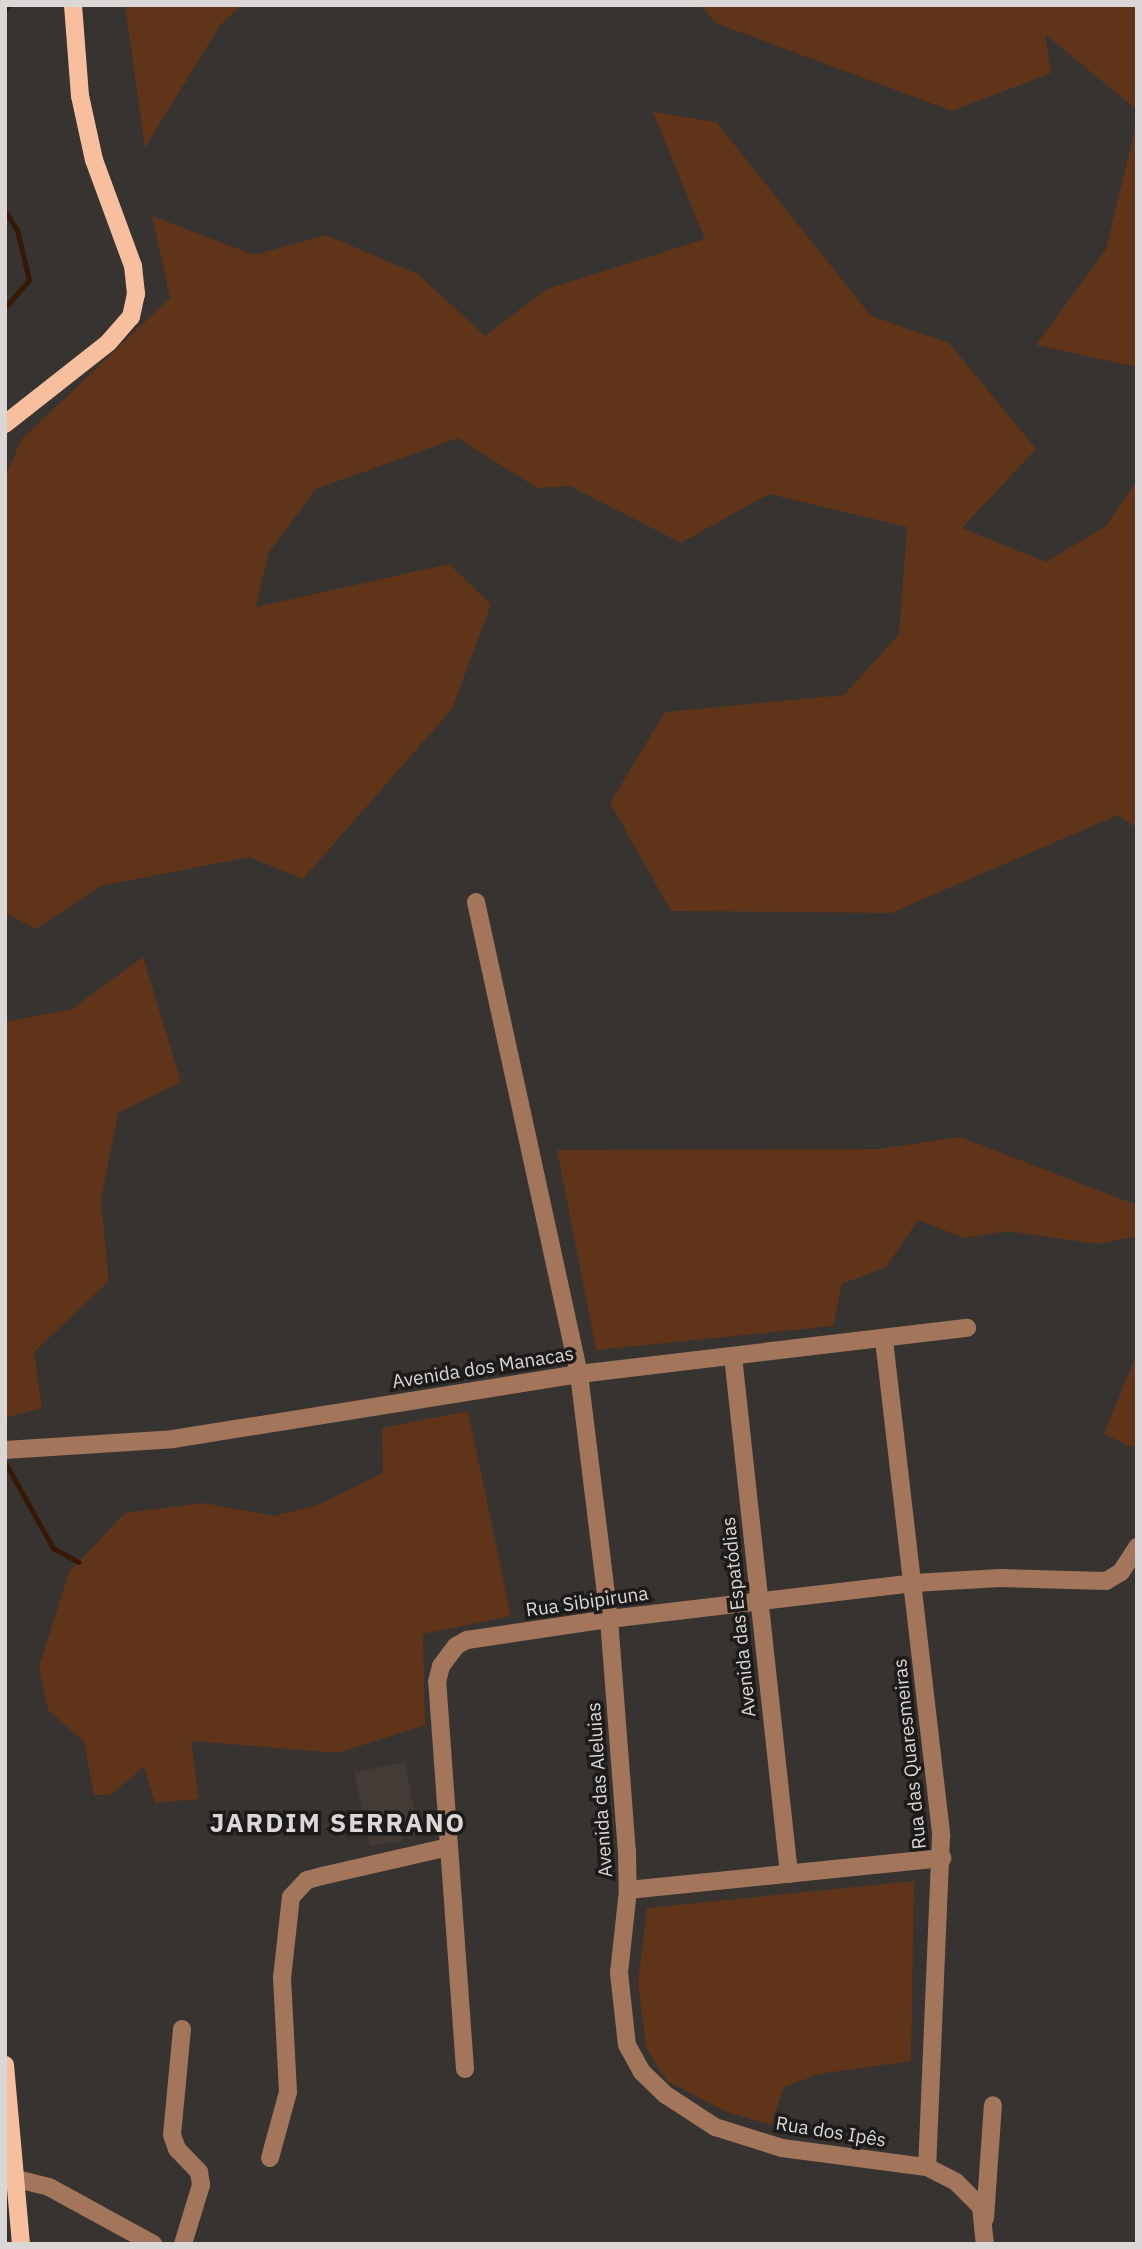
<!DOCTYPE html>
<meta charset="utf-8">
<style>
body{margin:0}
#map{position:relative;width:1142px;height:2249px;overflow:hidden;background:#373331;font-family:"IBM Plex Sans",sans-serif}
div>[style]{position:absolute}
.built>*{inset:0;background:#453b36}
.green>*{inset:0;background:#5f3419}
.stream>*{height:5px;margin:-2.5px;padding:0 2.5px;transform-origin:2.5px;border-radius:2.5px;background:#361804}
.minor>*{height:18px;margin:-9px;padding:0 9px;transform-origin:9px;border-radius:9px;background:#a3755a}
.major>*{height:18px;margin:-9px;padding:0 9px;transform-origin:9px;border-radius:9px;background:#f8bf9e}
span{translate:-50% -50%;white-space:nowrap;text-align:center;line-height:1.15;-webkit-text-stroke:7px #1d1b1a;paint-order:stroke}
.street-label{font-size:19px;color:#dad7d6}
.district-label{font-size:26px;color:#dad7d6;font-weight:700;letter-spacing:2px}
.frame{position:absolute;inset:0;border:7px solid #dad7d6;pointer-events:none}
</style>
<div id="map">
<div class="built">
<div style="clip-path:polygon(405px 1762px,416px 1822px,399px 1824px,402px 1841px,370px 1846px,354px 1772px)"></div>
</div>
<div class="green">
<div style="clip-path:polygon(125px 5px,242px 5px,220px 25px,145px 148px)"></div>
<div style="clip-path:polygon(700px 5px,1137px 5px,1137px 110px,1045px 34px,1051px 73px,952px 111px,716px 23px)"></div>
<div style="clip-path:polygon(653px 112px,716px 122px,871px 316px,949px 343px,1036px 449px,962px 528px,1046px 562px,1106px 526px,1137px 480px,1137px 828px,1118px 815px,891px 913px,671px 911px,610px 803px,665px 712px,844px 695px,899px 634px,907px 527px,769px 494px,681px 543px,570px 486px,537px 488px,458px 438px,316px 489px,269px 552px,256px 607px,449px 564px,491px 604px,452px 709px,303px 879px,249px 857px,101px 886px,36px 929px,5px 913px,5px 478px,21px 440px,170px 298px,152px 216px,254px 255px,326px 235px,418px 274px,485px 336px,547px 289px,705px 239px)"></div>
<div style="clip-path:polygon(1137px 120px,1137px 367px,1036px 345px,1106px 249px)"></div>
<div style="clip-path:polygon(143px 957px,181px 1082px,118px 1113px,101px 1201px,109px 1281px,34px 1352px,42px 1408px,9px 1417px,5px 1415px,5px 1022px,72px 1009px)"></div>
<div style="clip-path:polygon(960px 1137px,1137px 1205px,1137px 1236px,1098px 1244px,1008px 1231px,964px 1238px,918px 1220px,886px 1267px,842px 1284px,833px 1326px,596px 1350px,557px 1150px,878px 1149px)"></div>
<div style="clip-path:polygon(1137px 1353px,1137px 1446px,1132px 1447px,1104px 1434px)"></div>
<div style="clip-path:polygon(468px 1411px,511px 1616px,423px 1634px,425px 1725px,338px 1753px,191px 1741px,199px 1799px,155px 1803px,144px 1767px,110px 1795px,94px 1795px,84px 1742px,48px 1710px,39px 1667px,69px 1572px,125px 1513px,204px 1503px,274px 1516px,318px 1505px,383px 1473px,382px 1428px)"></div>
<div style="clip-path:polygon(914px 1881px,911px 2061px,819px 2074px,784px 2087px,771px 2125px,724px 2111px,667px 2081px,646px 2048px,638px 1984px,647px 1908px)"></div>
</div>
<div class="stream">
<div style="left:5px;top:10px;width:6px;rotate:-59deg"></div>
<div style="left:5px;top:211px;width:22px;rotate:58deg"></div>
<div style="left:17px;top:230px;width:51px;rotate:76.5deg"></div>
<div style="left:29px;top:280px;width:37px;rotate:131deg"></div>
<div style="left:6px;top:1464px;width:96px;rotate:60.8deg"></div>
<div style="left:53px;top:1548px;width:29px;rotate:29deg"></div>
</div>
<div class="minor">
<div style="left:476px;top:902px;width:483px;rotate:77.7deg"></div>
<div style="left:579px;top:1374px;width:247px;rotate:83deg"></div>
<div style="left:609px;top:1619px;width:233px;rotate:85.6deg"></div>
<div style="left:627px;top:1851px;width:39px;rotate:89deg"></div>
<div style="left:628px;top:1890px;width:83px;rotate:96.2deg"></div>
<div style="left:619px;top:1973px;width:72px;rotate:83.7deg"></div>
<div style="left:627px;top:2045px;width:31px;rotate:61deg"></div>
<div style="left:642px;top:2072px;width:33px;rotate:44deg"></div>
<div style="left:666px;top:2095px;width:59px;rotate:33.1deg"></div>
<div style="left:715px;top:2127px;width:70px;rotate:17.4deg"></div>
<div style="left:782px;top:2148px;width:146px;rotate:7.5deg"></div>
<div style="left:927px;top:2167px;width:33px;rotate:27deg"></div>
<div style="left:956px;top:2182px;width:35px;rotate:45deg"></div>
<div style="left:981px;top:2207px;width:37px;rotate:84deg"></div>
<div style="left:884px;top:1340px;width:499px;rotate:83.4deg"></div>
<div style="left:941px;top:1836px;width:331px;rotate:92.4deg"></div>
<div style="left:733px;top:1356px;width:521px;rotate:83.83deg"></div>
<div style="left:5px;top:1450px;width:168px;rotate:-3.7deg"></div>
<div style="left:173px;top:1439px;width:411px;rotate:-9.1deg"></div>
<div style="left:579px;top:1374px;width:391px;rotate:-6.8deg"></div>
<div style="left:628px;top:1890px;width:316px;rotate:-5.8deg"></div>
<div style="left:182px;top:2029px;width:106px;rotate:95.4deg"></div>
<div style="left:172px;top:2135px;width:15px;rotate:70deg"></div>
<div style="left:177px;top:2149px;width:32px;rotate:46deg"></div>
<div style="left:199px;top:2172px;width:13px;rotate:81deg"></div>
<div style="left:201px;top:2185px;width:62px;rotate:107deg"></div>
<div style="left:465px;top:2069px;width:388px;rotate:-94.1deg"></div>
<div style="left:437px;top:1682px;width:16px;rotate:-76deg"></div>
<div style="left:441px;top:1666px;width:25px;rotate:-53deg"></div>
<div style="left:456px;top:1646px;width:13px;rotate:-29deg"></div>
<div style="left:467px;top:1640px;width:144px;rotate:-8.4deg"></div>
<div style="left:609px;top:1619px;width:307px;rotate:-6.7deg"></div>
<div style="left:914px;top:1583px;width:86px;rotate:-3.3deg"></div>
<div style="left:1000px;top:1578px;width:106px;rotate:1.6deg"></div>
<div style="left:1106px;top:1581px;width:17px;rotate:-31deg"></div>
<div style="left:1121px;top:1572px;width:30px;rotate:-57deg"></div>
<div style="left:270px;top:2158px;width:68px;rotate:-74.7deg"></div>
<div style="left:288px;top:2092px;width:114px;rotate:-93deg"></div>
<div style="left:282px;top:1978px;width:81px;rotate:-83.7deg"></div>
<div style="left:291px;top:1897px;width:23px;rotate:-47deg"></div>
<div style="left:307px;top:1880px;width:16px;rotate:-15deg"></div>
<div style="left:322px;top:1876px;width:130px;rotate:-12.9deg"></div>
<div style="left:5px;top:2176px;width:45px;rotate:14deg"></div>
<div style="left:49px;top:2187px;width:119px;rotate:28.7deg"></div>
<div style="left:985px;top:2218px;width:113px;rotate:-86deg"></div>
</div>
<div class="major">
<div style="left:5px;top:424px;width:131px;rotate:-38.2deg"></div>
<div style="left:108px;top:343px;width:35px;rotate:-49deg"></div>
<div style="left:131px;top:317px;width:24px;rotate:-78deg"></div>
<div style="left:136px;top:294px;width:28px;rotate:-96deg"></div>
<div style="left:133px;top:266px;width:113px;rotate:-110.2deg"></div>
<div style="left:94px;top:160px;width:66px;rotate:-102.3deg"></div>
<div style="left:80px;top:96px;width:91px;rotate:-94.4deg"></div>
<div style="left:5px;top:2065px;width:180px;rotate:84.9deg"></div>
</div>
<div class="street-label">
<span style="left:483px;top:1368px;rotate:-9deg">Avenida dos Manacas</span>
<span style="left:587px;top:1602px;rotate:-8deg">Rua Sibipiruna</span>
<span style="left:739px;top:1617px;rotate:-96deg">Avenida das Espatódias</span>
<span style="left:910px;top:1754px;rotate:-96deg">Rua das Quaresmeiras</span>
<span style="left:600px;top:1790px;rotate:-94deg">Avenida das Aleluias</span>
<span style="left:831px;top:2132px;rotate:9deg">Rua dos Ipês</span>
</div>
<div class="district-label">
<span style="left:338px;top:1823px">JARDIM SERRANO</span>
</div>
<div class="frame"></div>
</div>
